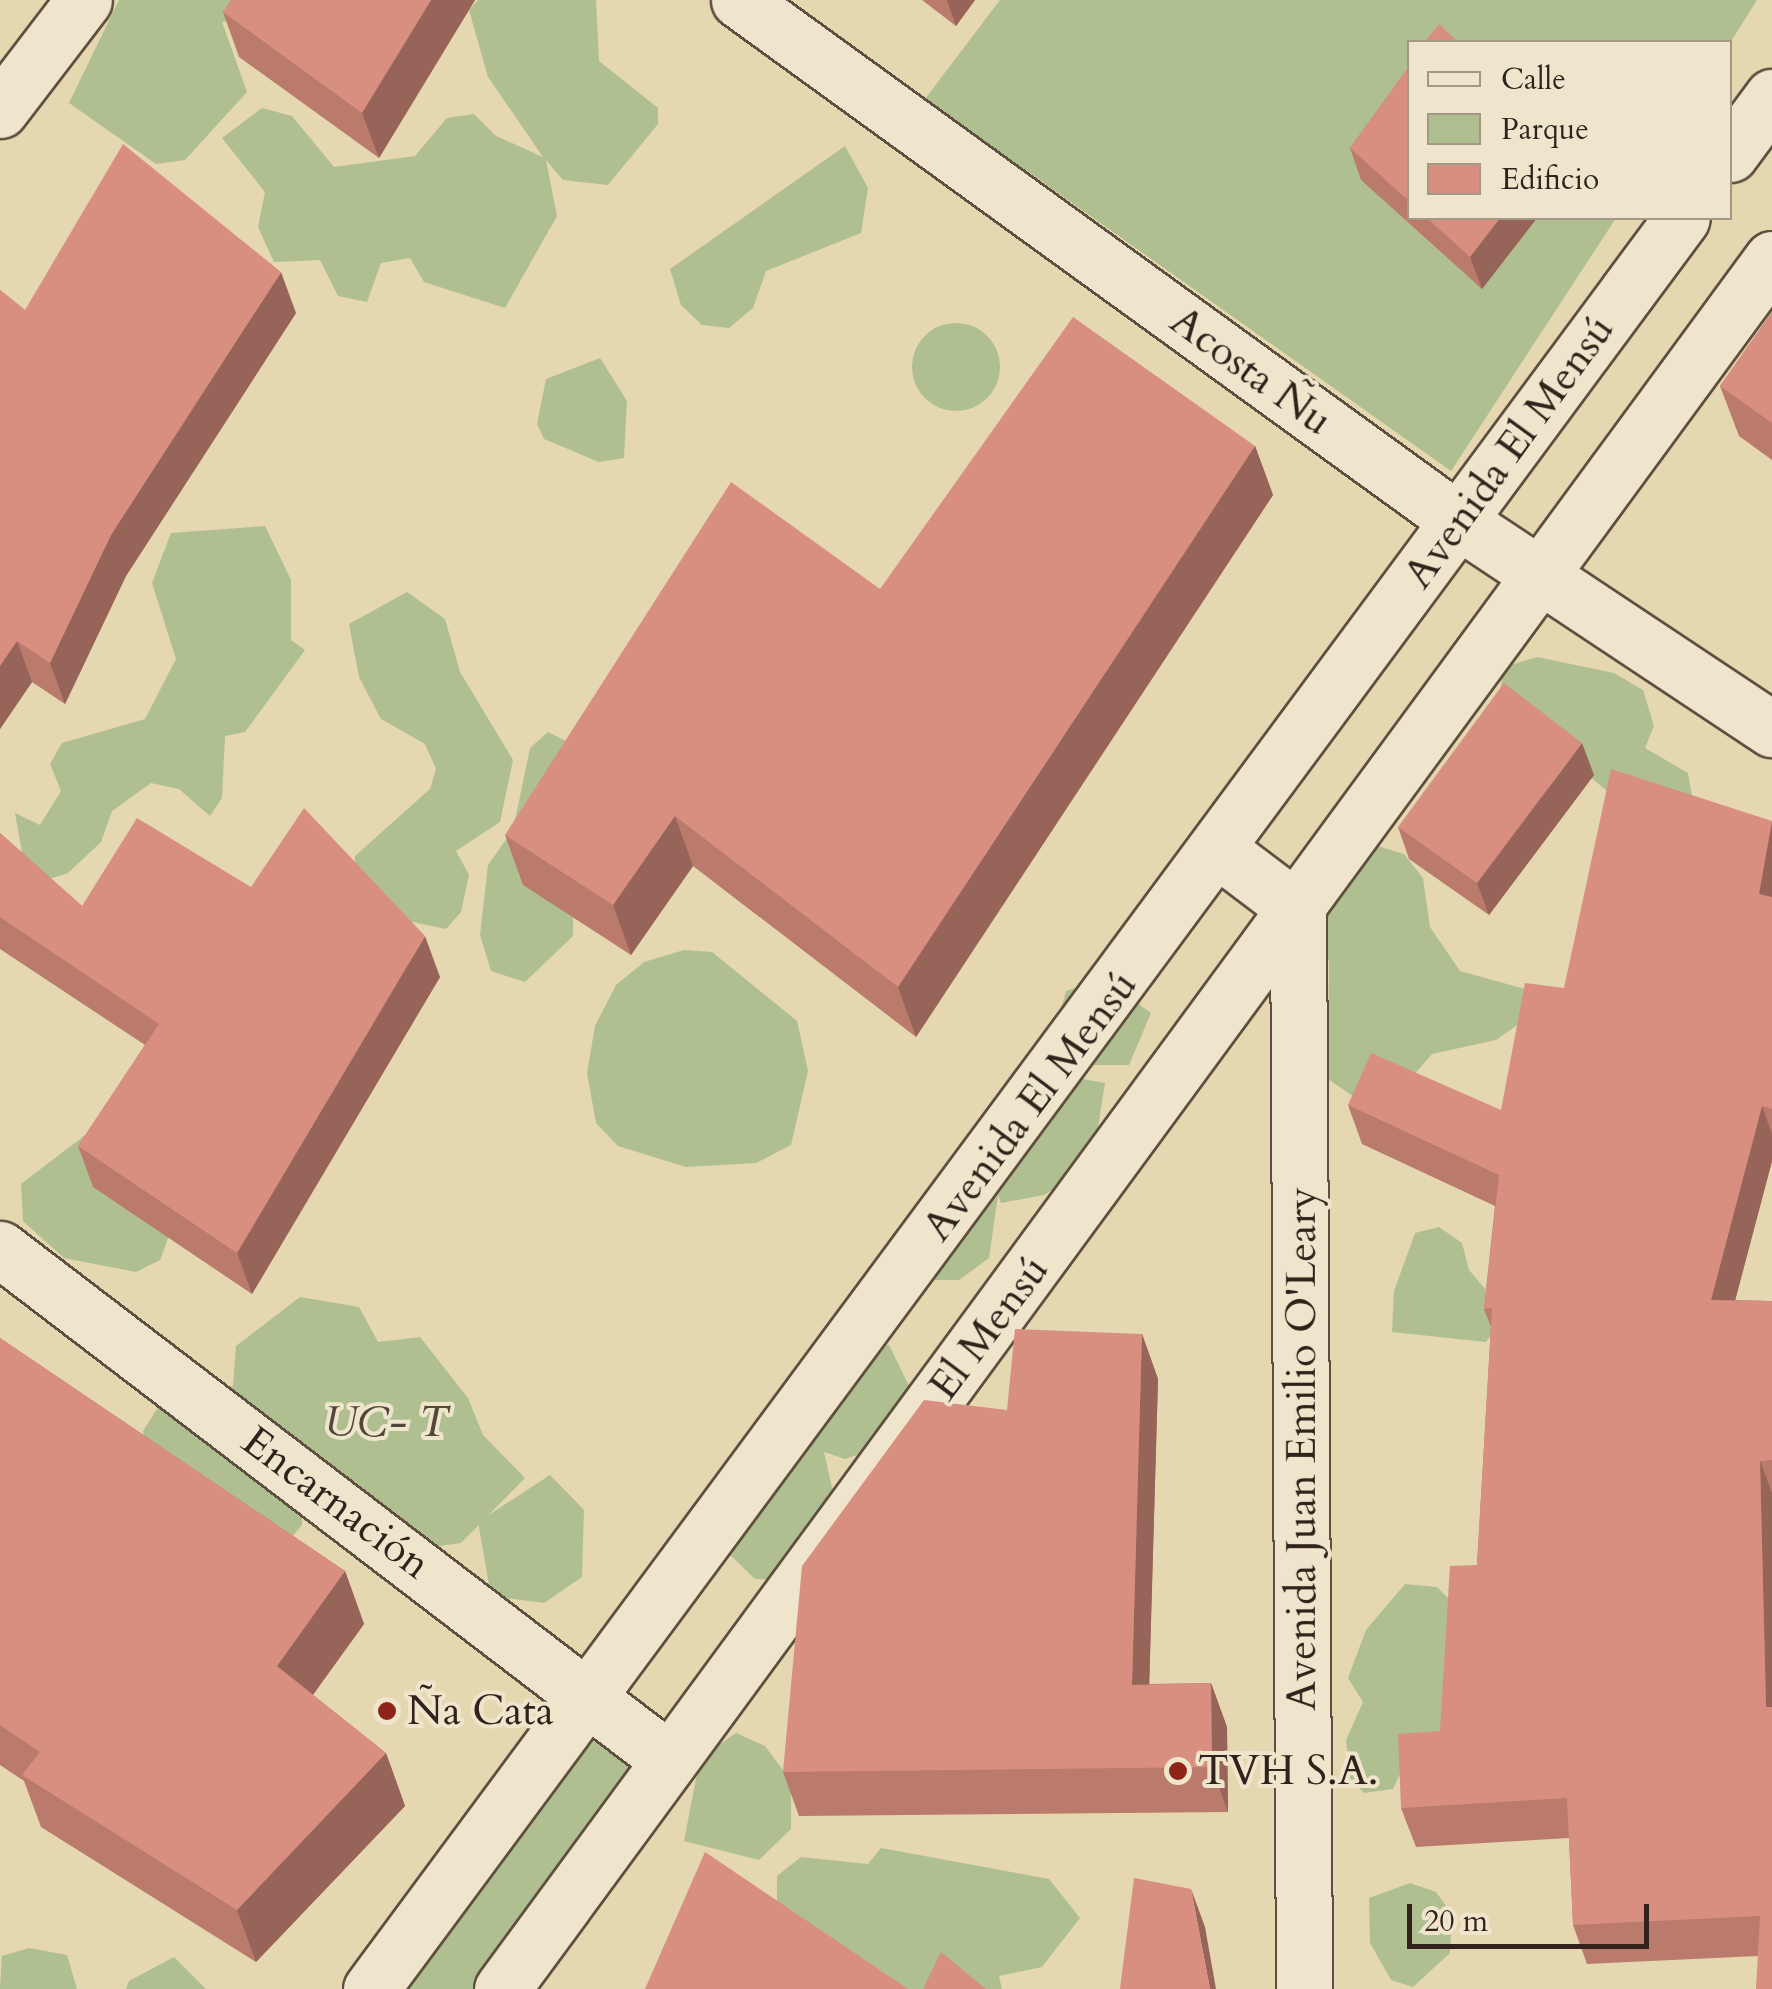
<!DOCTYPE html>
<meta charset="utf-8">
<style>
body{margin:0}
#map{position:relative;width:1772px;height:1989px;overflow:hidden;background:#e5d7b0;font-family:Cardo,serif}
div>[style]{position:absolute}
.green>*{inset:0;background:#afbf90}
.round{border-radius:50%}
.roads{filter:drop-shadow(2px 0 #5f4f40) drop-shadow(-2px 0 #5f4f40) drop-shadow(0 2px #5f4f40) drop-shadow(0 -2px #5f4f40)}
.street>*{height:55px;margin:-27.5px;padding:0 27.5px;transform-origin:27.5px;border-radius:27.5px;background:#eee5cc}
.wall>*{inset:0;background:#ba7b6d}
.shaded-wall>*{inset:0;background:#976459}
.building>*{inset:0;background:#d88f7f}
.dots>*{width:28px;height:28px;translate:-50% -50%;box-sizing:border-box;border:5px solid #eee5cc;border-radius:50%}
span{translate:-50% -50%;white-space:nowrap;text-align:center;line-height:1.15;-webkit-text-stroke:8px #eee5cc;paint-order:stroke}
.street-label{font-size:42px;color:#32221b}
.park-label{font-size:42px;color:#514938;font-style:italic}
.poi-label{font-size:42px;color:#32221b}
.left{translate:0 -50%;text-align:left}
.legend{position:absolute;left:1407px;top:40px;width:325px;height:180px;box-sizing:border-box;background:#eee5cc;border:2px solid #a39785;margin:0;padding:12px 18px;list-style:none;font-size:30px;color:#32221b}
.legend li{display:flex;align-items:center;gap:20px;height:50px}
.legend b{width:50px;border:2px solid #a39785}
.scale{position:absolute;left:1407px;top:1904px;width:242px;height:45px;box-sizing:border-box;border:5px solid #32221b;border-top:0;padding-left:12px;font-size:30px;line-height:35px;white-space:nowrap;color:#32221b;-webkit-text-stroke:8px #eee5cc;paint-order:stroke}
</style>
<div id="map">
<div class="green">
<div style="clip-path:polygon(119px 0,251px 0,252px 21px,222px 22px,247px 92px,185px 160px,156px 164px,69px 103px)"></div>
<div style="clip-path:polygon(478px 0,596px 0,599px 61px,658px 108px,658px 124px,608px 185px,563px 180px,546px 160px,557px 216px,505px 308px,424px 282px,410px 258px,381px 263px,367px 302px,338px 296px,320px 260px,274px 262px,258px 227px,265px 192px,222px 138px,262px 108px,292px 116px,334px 167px,415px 156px,447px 118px,474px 114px,496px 136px,543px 157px,488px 77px,469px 10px)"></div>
<div style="clip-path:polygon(1000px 0,1757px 0,1730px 43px,1410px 42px,1410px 218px,1616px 218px,1451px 471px,925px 99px)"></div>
<div style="clip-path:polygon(845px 146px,868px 188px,861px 233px,766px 271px,753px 308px,729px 328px,702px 325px,681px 305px,670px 269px)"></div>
<div class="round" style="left:912px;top:323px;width:88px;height:88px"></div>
<div style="clip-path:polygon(600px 358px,627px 401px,624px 458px,599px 462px,544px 439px,537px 424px,546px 379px)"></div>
<div style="clip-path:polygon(265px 526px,291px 580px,291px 640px,305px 650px,245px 732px,225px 736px,222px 798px,210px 816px,179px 789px,151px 783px,112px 811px,101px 842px,68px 873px,28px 886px,15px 813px,40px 825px,61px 791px,50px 764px,62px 743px,145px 719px,176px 659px,152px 583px,171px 533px)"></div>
<div style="clip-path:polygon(407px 592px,445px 619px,460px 672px,513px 760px,500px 822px,456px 851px,469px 875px,461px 912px,446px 929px,355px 910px,355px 856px,430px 789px,436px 769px,425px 744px,381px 719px,359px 677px,349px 624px)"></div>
<div style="clip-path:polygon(1537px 657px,1614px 673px,1643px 690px,1654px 726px,1645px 748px,1688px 773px,1692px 796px,1612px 795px,1498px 702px,1504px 667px)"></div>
<div style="clip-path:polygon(548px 732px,574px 745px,573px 936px,525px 982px,491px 971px,480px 935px,488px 865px,513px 830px,530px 748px)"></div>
<div style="clip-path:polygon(1368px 843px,1404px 854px,1423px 878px,1430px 927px,1460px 971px,1532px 991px,1544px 1006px,1496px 1040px,1432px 1054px,1389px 1103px,1363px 1103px,1328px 1079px,1329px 961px,1314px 927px)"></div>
<div style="clip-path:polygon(684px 950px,712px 952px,797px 1021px,808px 1071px,791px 1145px,756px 1163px,686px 1167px,618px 1146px,596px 1123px,587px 1073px,595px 1026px,616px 985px,644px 962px)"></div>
<div style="clip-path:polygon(1103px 979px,1151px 1013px,1129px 1065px,1084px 1065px,1054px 1035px,1066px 991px)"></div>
<div style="clip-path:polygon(1032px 1070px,1105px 1083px,1092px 1166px,1044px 1195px,1001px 1203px,998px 1195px,989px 1258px,959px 1280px,935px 1280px,910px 1229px,921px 1198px,964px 1171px)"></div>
<div style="clip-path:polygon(93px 1129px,178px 1211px,160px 1260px,136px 1272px,64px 1258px,23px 1221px,21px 1184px)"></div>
<div style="clip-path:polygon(1439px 1227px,1462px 1243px,1469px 1270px,1492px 1297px,1498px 1326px,1486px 1342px,1392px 1332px,1394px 1291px,1415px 1233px)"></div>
<div style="clip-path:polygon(300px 1297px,359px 1307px,378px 1342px,420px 1337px,468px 1398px,483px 1435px,525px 1478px,461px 1543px,403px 1551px,302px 1463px,302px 1525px,278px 1554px,149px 1479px,143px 1431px,169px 1390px,233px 1386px,236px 1346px)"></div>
<div style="clip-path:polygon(863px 1345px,889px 1345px,911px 1390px,883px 1446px,845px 1459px,824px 1452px,835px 1501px,819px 1581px,755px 1579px,694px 1520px,697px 1501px,754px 1436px)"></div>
<div style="clip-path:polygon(550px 1475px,584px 1510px,582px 1577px,544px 1603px,491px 1596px,478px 1522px)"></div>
<div style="clip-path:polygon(1405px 1584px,1437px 1587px,1461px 1611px,1444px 1746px,1407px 1759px,1393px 1789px,1364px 1793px,1350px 1778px,1346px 1740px,1363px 1702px,1348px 1678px,1366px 1630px)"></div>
<div style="clip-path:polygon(597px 1733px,630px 1739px,630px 1860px,613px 1887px,565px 1907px,488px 1989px,396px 1989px,562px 1735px)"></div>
<div style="clip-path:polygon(736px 1733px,765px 1746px,791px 1781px,791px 1829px,759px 1860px,684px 1841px,700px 1758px)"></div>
<div style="clip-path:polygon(881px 1848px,1049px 1879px,1080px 1918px,1042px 1967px,999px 1976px,1002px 1989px,856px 1989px,777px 1907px,777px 1876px,801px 1857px,868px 1864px)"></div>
<div style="clip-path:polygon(1410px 1883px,1436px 1892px,1452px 1914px,1450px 1953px,1413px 1987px,1391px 1980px,1370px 1943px,1369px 1898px)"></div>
<div style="clip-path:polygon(29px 1948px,67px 1955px,77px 1989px,0 1989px,2px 1956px)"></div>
<div style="clip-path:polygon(174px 1957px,206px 1989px,126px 1989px,129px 1981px)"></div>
</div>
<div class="roads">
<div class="street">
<div style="left:739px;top:0;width:887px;rotate:35.91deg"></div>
<div style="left:1457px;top:520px;width:378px;rotate:33.6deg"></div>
<div style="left:0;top:110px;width:138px;rotate:-52.6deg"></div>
<div style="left:1730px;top:154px;width:71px;rotate:-53.6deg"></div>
<div style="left:1220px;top:851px;width:98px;rotate:37.1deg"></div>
<div style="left:1298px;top:910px;width:1079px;rotate:89.68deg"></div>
<div style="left:0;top:1249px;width:842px;rotate:37.37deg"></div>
<div style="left:371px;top:1989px;width:2203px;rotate:-53.49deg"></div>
<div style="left:502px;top:1989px;width:2146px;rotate:-53.72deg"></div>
</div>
</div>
<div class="wall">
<div style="clip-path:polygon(475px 0,379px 158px,239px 57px,223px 12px)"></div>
<div style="clip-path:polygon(922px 0,975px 0,956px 26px)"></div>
<div style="clip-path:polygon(1410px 65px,1410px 218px,1537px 218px,1482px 289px,1361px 180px,1350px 148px)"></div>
<div style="clip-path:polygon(0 290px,25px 310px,296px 313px,126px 576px,65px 704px,32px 682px,0 729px)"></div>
<div style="clip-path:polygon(1772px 312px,1772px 460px,1739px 436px,1720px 386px)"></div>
<div style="clip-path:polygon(1255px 446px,1273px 495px,916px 1037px,693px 866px,631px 955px,523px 885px,505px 835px,880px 589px)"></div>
<div style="clip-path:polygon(1594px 775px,1489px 915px,1409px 859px,1398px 827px)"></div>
<div style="clip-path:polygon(1772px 821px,1772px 1161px,1735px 1300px,1772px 1301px,1772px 1989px,1758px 1956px,1587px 1964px,1573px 1925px,1569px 1838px,1416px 1847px,1401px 1808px,1440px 1731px,1477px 1565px,1491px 1327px,1484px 1309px,1495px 1206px,1362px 1144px,1348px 1105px,1501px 1110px,1564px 988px)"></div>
<div style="clip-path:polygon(0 833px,82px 906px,251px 887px,440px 977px,252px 1294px,93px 1187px,78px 1146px,145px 1045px,0 949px)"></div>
<div style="clip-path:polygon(1142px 1334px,1158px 1379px,1149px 1684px,1211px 1683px,1227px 1727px,1228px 1812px,799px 1816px,783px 1772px,1007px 1410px)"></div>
<div style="clip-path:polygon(0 1338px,345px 1571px,364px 1624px,313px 1695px,386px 1753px,405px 1806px,256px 1962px,41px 1827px,24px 1781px,0 1765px)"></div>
</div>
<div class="shaded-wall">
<div style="clip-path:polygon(431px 0,475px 0,379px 158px,362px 113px)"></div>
<div style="clip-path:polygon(947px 0,975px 0,956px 26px)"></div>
<div style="clip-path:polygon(1500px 218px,1537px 218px,1482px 289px,1470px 257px)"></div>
<div style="clip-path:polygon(281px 272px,296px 313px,126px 576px,65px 704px,50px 663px,111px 535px)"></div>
<div style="clip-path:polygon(1255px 446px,1273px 495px,916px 1037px,898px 987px)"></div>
<div style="clip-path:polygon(17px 641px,32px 682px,0 729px,0 666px)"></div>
<div style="clip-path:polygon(1582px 743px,1594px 775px,1489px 915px,1477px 883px)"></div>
<div style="clip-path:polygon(675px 816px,693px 866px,631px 955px,613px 905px)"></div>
<div style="clip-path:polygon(1772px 821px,1772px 929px,1759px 894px)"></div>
<div style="clip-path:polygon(425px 936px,440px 977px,252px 1294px,237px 1253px)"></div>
<div style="clip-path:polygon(1762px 1106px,1772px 1134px,1772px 1161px,1725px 1339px,1711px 1300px)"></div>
<div style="clip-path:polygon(1142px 1334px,1158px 1379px,1148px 1729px,1132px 1685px)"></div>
<div style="clip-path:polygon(1760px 1461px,1772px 1493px,1772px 1724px,1766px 1707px)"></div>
<div style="clip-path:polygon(345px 1571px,364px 1624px,296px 1718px,277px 1666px)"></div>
<div style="clip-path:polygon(1211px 1683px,1227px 1727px,1228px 1812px,1212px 1767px)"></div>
<div style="clip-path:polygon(386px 1753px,405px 1806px,256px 1962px,237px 1910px)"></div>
<div style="clip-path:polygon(1191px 1889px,1205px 1927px,1216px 1989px,1210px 1989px)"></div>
</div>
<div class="building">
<div style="clip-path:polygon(231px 0,431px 0,362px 113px,223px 12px)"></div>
<div style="clip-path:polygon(1439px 24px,1458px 42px,1425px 42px)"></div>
<div style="clip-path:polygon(1410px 65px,1410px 202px,1350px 148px)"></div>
<div style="clip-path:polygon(123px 144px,281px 272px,111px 535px,50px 663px,17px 641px,0 666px,0 290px,25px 310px)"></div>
<div style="clip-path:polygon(1427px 218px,1500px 218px,1470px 257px)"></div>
<div style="clip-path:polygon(1772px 312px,1772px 423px,1720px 386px)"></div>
<div style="clip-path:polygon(1073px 317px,1255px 446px,898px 987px,675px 816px,613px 905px,505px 835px,731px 482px,880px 589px)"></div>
<div style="clip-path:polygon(1504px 683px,1582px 743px,1477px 883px,1398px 827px)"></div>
<div style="clip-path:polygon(1611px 769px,1772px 821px,1759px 894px,1772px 897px,1772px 1109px,1762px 1106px,1711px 1300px,1772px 1301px,1772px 1460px,1760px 1461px,1766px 1707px,1772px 1707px,1772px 1989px,1756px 1989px,1760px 1916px,1573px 1925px,1567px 1798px,1401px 1808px,1398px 1734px,1440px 1731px,1450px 1566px,1477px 1565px,1492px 1308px,1484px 1309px,1499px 1175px,1348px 1105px,1371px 1053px,1501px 1110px,1525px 983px,1564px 988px)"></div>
<div style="clip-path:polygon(304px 808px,425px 936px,237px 1253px,78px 1146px,159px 1024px,0 917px,0 833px,82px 906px,137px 818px,251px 887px)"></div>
<div style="clip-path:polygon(1015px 1329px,1142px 1334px,1132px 1685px,1211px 1683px,1212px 1767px,783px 1772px,802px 1566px,924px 1400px,1007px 1410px)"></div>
<div style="clip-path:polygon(0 1338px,345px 1571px,277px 1666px,386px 1753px,237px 1910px,22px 1775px,40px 1752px,0 1725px)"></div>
<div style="clip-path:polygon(705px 1852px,908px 1989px,645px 1989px)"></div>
<div style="clip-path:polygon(1134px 1878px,1191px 1889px,1210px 1989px,1120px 1989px)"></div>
<div style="clip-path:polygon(941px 1952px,986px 1989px,923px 1989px)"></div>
</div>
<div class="dots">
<div style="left:387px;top:1711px;background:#8f2418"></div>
<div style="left:1178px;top:1771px;background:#8f2418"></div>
</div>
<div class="street-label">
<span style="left:1251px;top:371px;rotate:36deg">Acosta Ñu</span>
<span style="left:1509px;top:452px;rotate:-54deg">Avenida El Mensú</span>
<span style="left:1030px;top:1106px;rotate:-53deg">Avenida El Mensú</span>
<span style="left:989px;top:1328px;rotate:-53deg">El Mensú</span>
<span style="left:1302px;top:1449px;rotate:-90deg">Avenida Juan Emilio O'Leary</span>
<span style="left:336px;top:1503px;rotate:37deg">Encarnación</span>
</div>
<div class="park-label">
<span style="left:386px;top:1423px">UC- T</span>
</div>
<div class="poi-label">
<span class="left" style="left:407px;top:1711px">Ña Cata</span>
<span class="left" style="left:1198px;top:1771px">TVH S.A.</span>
</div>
<ul class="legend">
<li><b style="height:12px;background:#eee5cc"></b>Calle</li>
<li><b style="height:28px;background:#afbf90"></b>Parque</li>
<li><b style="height:28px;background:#d88f7f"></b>Edificio</li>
</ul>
<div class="scale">20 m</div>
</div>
